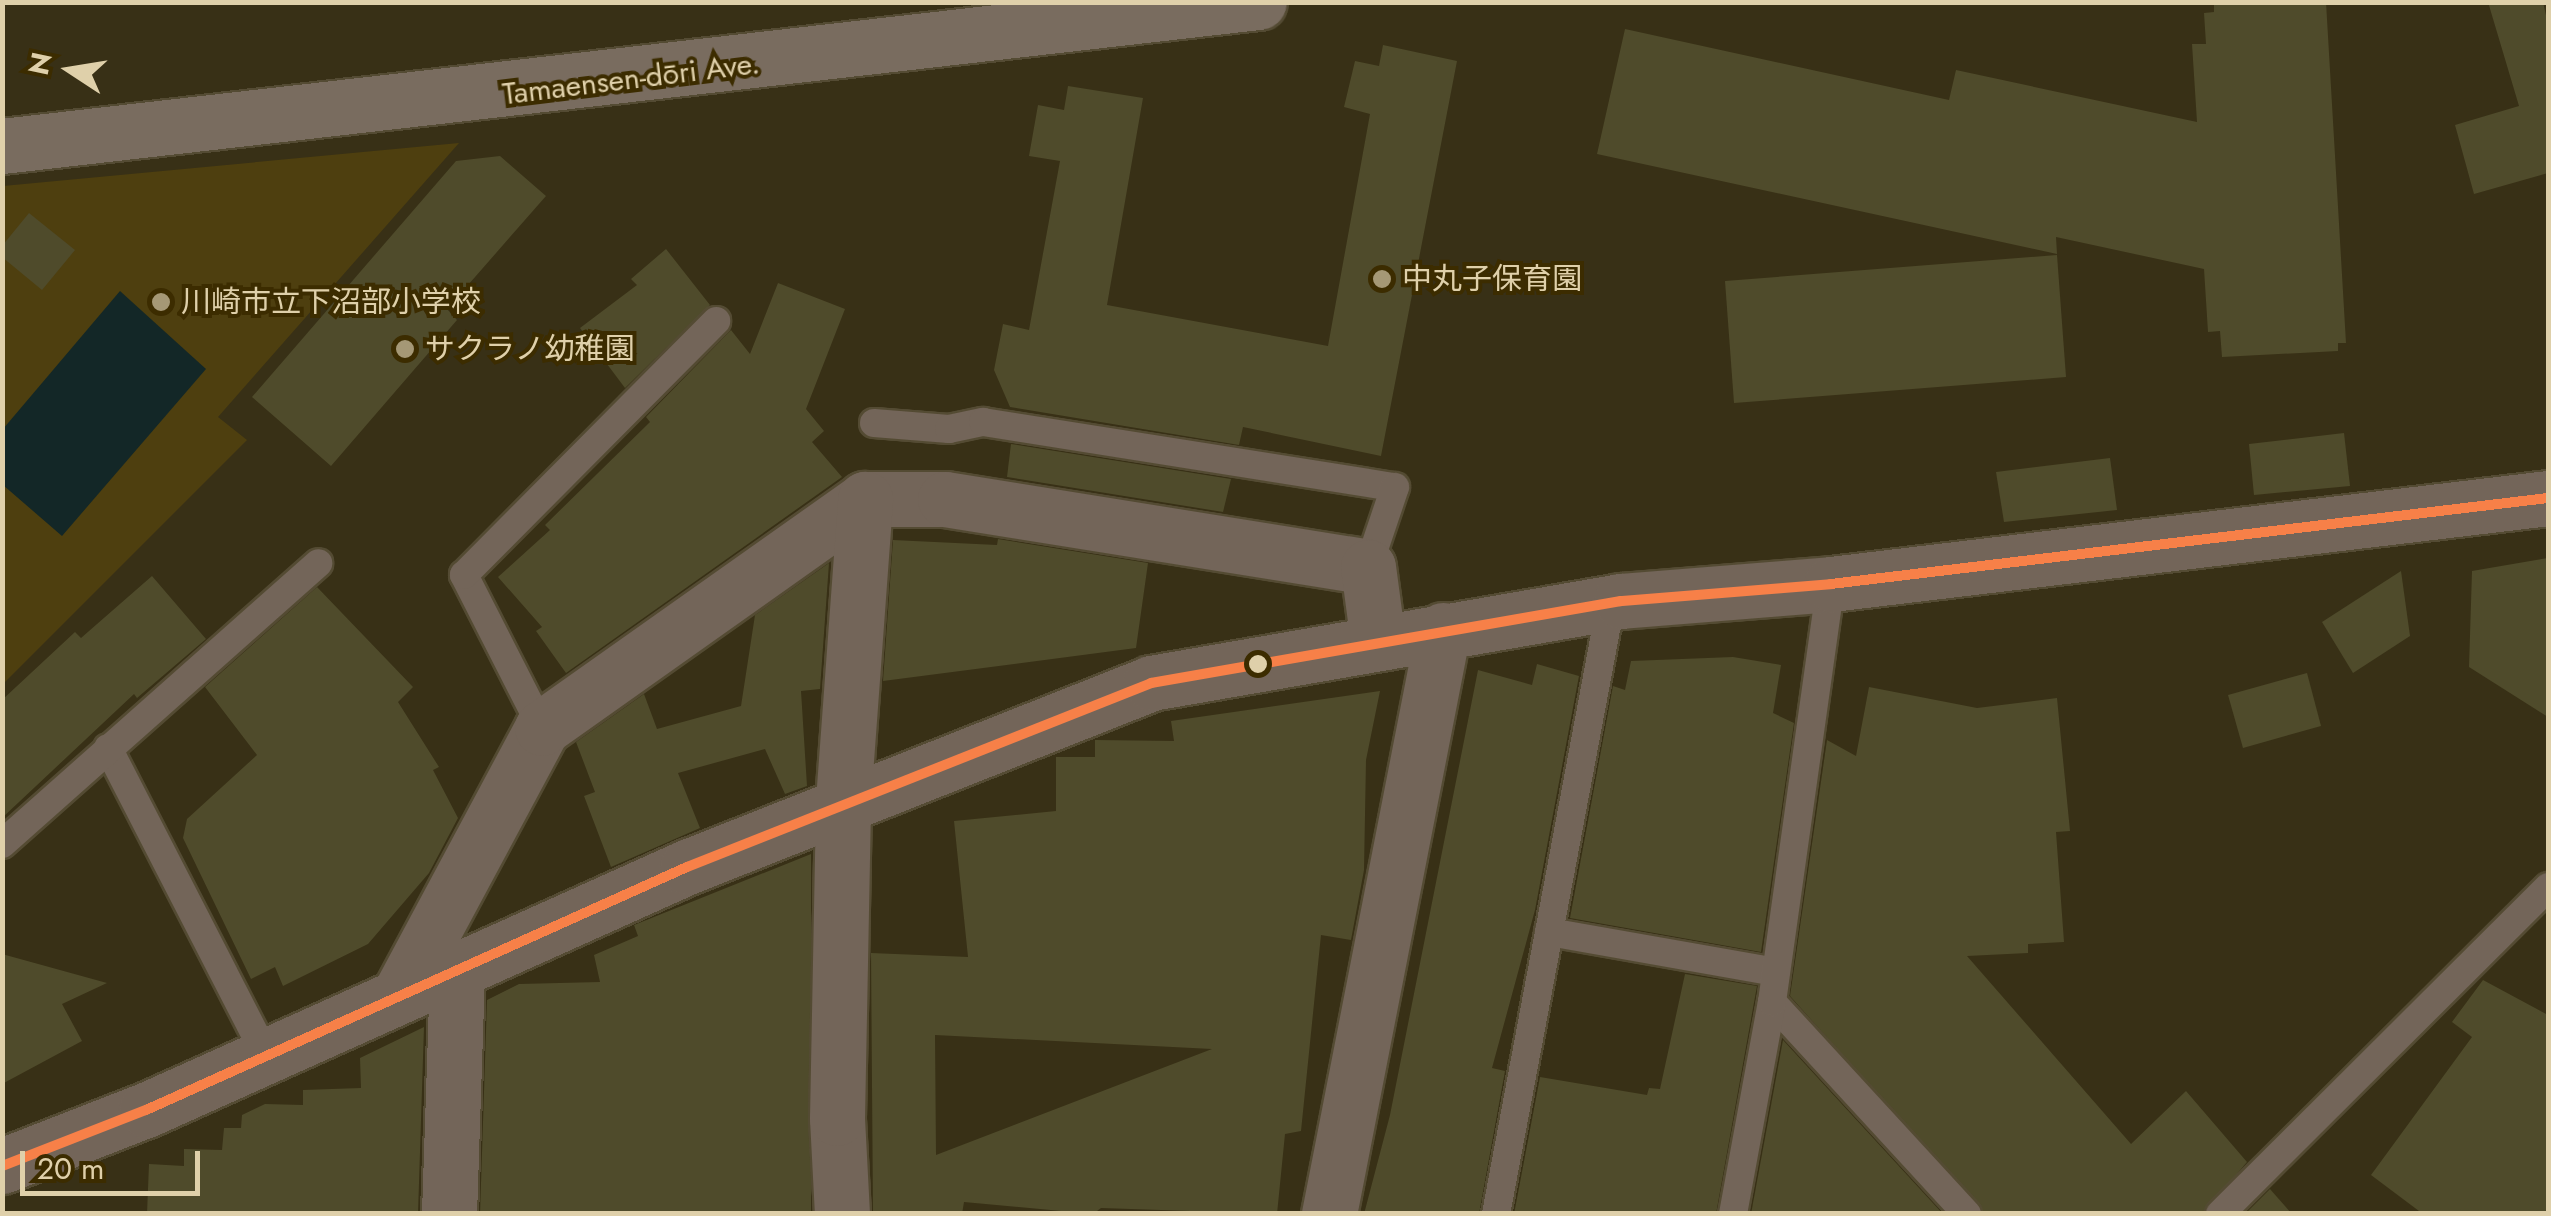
<!DOCTYPE html>
<meta charset="utf-8">
<style>
body{margin:0}
#map{position:relative;width:2551px;height:1216px;overflow:hidden;background:#383016;font-family:Jost,"Noto Sans JP",sans-serif}
div>[style]{position:absolute}
.built>*{inset:0;background:#4e3f0f}
.water>*{inset:0;background:#132727}
.building>*{inset:0;background:#4f4b2b}
.roads{filter:drop-shadow(2px 0 #544b33) drop-shadow(-2px 0 #544b33) drop-shadow(0 2px #544b33) drop-shadow(0 -2px #544b33)}
.service>*{height:28px;margin:-14px;padding:0 14px;transform-origin:14px;border-radius:14px;background:#736559}
.minor>*{height:55px;margin:-27.5px;padding:0 27.5px;transform-origin:27.5px;border-radius:27.5px;background:#736559}
.tertiary>*{height:55px;margin:-27.5px;padding:0 27.5px;transform-origin:27.5px;border-radius:27.5px;background:#736559}
.primary>*{height:55px;margin:-27.5px;padding:0 27.5px;transform-origin:27.5px;border-radius:27.5px;background:#796c5f}
.bus-1>*{height:10px;margin:-5px;padding:0 5px;transform-origin:5px;border-radius:5px;background:#f78048}
.dots>*{width:28px;height:28px;translate:-50% -50%;box-sizing:border-box;border:5px solid #3c2c00;border-radius:50%}
span{translate:-50% -50%;white-space:nowrap;text-align:center;line-height:1.15;-webkit-text-stroke:8px #3c2c00;paint-order:stroke}
.street-label{font-size:30px;color:#dfd0aa}
.poi-label{font-size:30px;color:#dfd0aa}
.left{translate:0 -50%;text-align:left}
.frame{position:absolute;inset:0;border:5px solid #dfd0aa;pointer-events:none}
.north{position:absolute;left:20px;top:20px;width:100px;height:100px;-webkit-text-stroke:8px #3c2c00;paint-order:stroke;rotate:282deg;font-size:28px;font-weight:700;line-height:40px;text-align:center;color:#dfd0aa}
.north::after{content:'';display:block;margin:auto;width:35px;height:45px;background:#dfd0aa;clip-path:polygon(50% 0,100% 100%,50% 72%,0 100%)}
.scale{position:absolute;left:20px;top:1151px;width:180px;height:45px;box-sizing:border-box;border:5px solid #dfd0aa;border-top:0;padding-left:12px;font-size:30px;line-height:35px;white-space:nowrap;color:#dfd0aa;-webkit-text-stroke:8px #3c2c00;paint-order:stroke}
</style>
<div id="map">
<div class="built">
<div style="clip-path:polygon(459px 143px,218px 417px,247px 440px,3px 684px,3px 186px)"></div>
</div>
<div class="water">
<div style="clip-path:polygon(120px 291px,206px 369px,62px 536px,3px 485px,3px 429px)"></div>
</div>
<div class="building">
<div style="clip-path:polygon(2326px 2px,2346px 343px,2338px 343px,2338px 351px,2222px 357px,2220px 331px,2208px 332px,2204px 269px,2056px 237px,2057px 254px,1597px 154px,1625px 29px,1949px 100px,1956px 70px,2197px 122px,2192px 44px,2206px 44px,2204px 13px,2214px 12px,2214px 5px)"></div>
<div style="clip-path:polygon(2488px 2px,2543px 2px,2548px 24px,2548px 173px,2474px 194px,2455px 125px,2519px 106px)"></div>
<div style="clip-path:polygon(1383px 45px,1457px 61px,1381px 456px,1243px 427px,1239px 445px,1010px 407px,994px 370px,1003px 324px,1029px 330px,1060px 161px,1029px 156px,1038px 105px,1064px 110px,1068px 86px,1143px 98px,1107px 305px,1328px 346px,1370px 114px,1344px 107px,1355px 61px,1379px 66px)"></div>
<div style="clip-path:polygon(500px 156px,546px 196px,447px 309px,457px 320px,331px 466px,252px 397px,456px 161px)"></div>
<div style="clip-path:polygon(29px 213px,75px 250px,42px 290px,2px 257px,2px 246px)"></div>
<div style="clip-path:polygon(666px 249px,710px 305px,625px 388px,580px 328px,637px 285px,631px 279px)"></div>
<div style="clip-path:polygon(2057px 255px,2066px 377px,1734px 403px,1725px 281px)"></div>
<div style="clip-path:polygon(778px 283px,845px 309px,806px 409px,824px 431px,812px 442px,842px 477px,566px 673px,536px 631px,542px 627px,498px 577px,550px 530px,545px 525px,650px 422px,646px 417px,731px 330px,750px 354px)"></div>
<div style="clip-path:polygon(2344px 433px,2350px 486px,2254px 495px,2249px 444px)"></div>
<div style="clip-path:polygon(1011px 444px,1231px 479px,1223px 512px,1007px 477px)"></div>
<div style="clip-path:polygon(2110px 458px,2117px 510px,2004px 522px,1996px 472px)"></div>
<div style="clip-path:polygon(998px 539px,1148px 563px,1136px 648px,883px 681px,893px 540px,997px 545px)"></div>
<div style="clip-path:polygon(2548px 558px,2548px 717px,2469px 667px,2472px 571px)"></div>
<div style="clip-path:polygon(829px 563px,820px 689px,801px 691px,807px 786px,785px 794px,765px 749px,678px 773px,700px 828px,611px 867px,584px 796px,595px 792px,576px 742px,644px 694px,657px 729px,741px 706px,755px 615px)"></div>
<div style="clip-path:polygon(2401px 571px,2410px 636px,2353px 673px,2322px 622px)"></div>
<div style="clip-path:polygon(152px 576px,206px 639px,137px 698px,134px 694px,2px 818px,2px 700px,75px 632px,81px 638px)"></div>
<div style="clip-path:polygon(317px 587px,413px 687px,398px 702px,439px 767px,433px 770px,458px 818px,429px 873px,368px 944px,283px 986px,275px 967px,251px 979px,183px 838px,187px 819px,257px 755px,205px 687px)"></div>
<div style="clip-path:polygon(1733px 657px,1781px 665px,1773px 713px,1794px 723px,1761px 952px,1570px 918px,1613px 686px,1625px 690px,1631px 661px)"></div>
<div style="clip-path:polygon(1537px 664px,1579px 676px,1535px 910px,1492px 1068px,1505px 1071px,1479px 1214px,1364px 1214px,1390px 1115px,1478px 670px,1532px 685px)"></div>
<div style="clip-path:polygon(2307px 673px,2321px 726px,2243px 748px,2228px 695px)"></div>
<div style="clip-path:polygon(1869px 687px,1977px 708px,2057px 698px,2070px 831px,2056px 832px,2064px 942px,2028px 944px,2028px 953px,1967px 956px,2131px 1144px,2186px 1091px,2247px 1162px,2203px 1214px,1984px 1214px,1790px 996px,1827px 740px,1856px 756px)"></div>
<div style="clip-path:polygon(evenodd,1380px 691px,1366px 760px,1364px 870px,1351px 940px,1321px 935px,1301px 1131px,1285px 1134px,1277px 1214px,1101px 1208px,1093px 1214px,964px 1202px,962px 1214px,873px 1214px,871px 953px,968px 957px,954px 821px,1056px 811px,1056px 757px,1095px 757px,1095px 740px,1174px 741px,1171px 721px,1380px 691px,935px 1035px,1212px 1049px,936px 1155px,935px 1035px)"></div>
<div style="clip-path:polygon(811px 854px,811px 1214px,480px 1214px,487px 1000px,519px 984px,600px 982px,594px 955px,638px 936px,634px 925px)"></div>
<div style="clip-path:polygon(2px 954px,107px 983px,62px 1004px,82px 1041px,2px 1084px)"></div>
<div style="clip-path:polygon(1685px 974px,1757px 986px,1716px 1214px,1514px 1214px,1540px 1077px,1647px 1095px,1649px 1088px,1660px 1089px)"></div>
<div style="clip-path:polygon(2483px 980px,2548px 1015px,2548px 1214px,2423px 1214px,2371px 1175px,2472px 1037px,2452px 1022px)"></div>
<div style="clip-path:polygon(424px 1027px,418px 1214px,147px 1214px,149px 1164px,184px 1166px,184px 1149px,222px 1150px,224px 1128px,241px 1128px,242px 1115px,265px 1104px,303px 1105px,303px 1090px,361px 1088px,360px 1058px)"></div>
<div style="clip-path:polygon(1783px 1040px,1943px 1214px,1751px 1214px)"></div>
<div style="clip-path:polygon(2270px 1189px,2292px 1214px,2245px 1214px)"></div>
</div>
<div class="roads">
<div class="service">
<div style="left:874px;top:423px;width:75px;rotate:4.6deg"></div>
<div style="left:949px;top:429px;width:35px;rotate:-12deg"></div>
<div style="left:983px;top:422px;width:417px;rotate:9deg"></div>
<div style="left:1395px;top:487px;width:84px;rotate:108.6deg"></div>
<div style="left:542px;top:728px;width:172px;rotate:-117deg"></div>
<div style="left:464px;top:575px;width:358px;rotate:-45.2deg"></div>
<div style="left:108px;top:748px;width:345px;rotate:62.8deg"></div>
<div style="left:2px;top:844px;width:423px;rotate:-41.6deg"></div>
<div style="left:1549px;top:932px;width:230px;rotate:10deg"></div>
<div style="left:1772px;top:1002px;width:288px;rotate:47.4deg"></div>
<div style="left:1496px;top:1214px;width:622px;rotate:-79.34deg"></div>
<div style="left:1733px;top:1214px;width:216px;rotate:-79.6deg"></div>
<div style="left:1772px;top:1002px;width:422px;rotate:-82deg"></div>
<div style="left:2220px;top:1214px;width:463px;rotate:-44.9deg"></div>
</div>
<div class="minor">
<div style="left:399px;top:995px;width:303px;rotate:-61.8deg"></div>
<div style="left:542px;top:728px;width:396px;rotate:-35.3deg"></div>
<div style="left:865px;top:499px;width:80px"></div>
<div style="left:945px;top:499px;width:428px;rotate:9.1deg"></div>
<div style="left:1368px;top:567px;width:76px;rotate:82.4deg"></div>
<div style="left:449px;top:1214px;width:243px;rotate:-88.1deg"></div>
<div style="left:842px;top:1214px;width:96px;rotate:-93deg"></div>
<div style="left:837px;top:1118px;width:317px;rotate:-88.9deg"></div>
<div style="left:843px;top:801px;width:303px;rotate:-85.8deg"></div>
<div style="left:1329px;top:1214px;width:595px;rotate:-78.95deg"></div>
</div>
<div class="tertiary">
<div style="left:2px;top:1166px;width:155px;rotate:-21.3deg"></div>
<div style="left:146px;top:1110px;width:593px;rotate:-24.19deg"></div>
<div style="left:687px;top:867px;width:499px;rotate:-21.6deg"></div>
<div style="left:1151px;top:683px;width:477px;rotate:-9.9deg"></div>
<div style="left:1621px;top:601px;width:211px;rotate:-4.6deg"></div>
<div style="left:1831px;top:584px;width:722px;rotate:-6.84deg"></div>
</div>
<div class="primary">
<div style="left:2px;top:146px;width:1265px;rotate:-6.54deg"></div>
</div>
</div>
<div class="bus-1">
<div style="left:2px;top:1166px;width:155px;rotate:-21.3deg"></div>
<div style="left:146px;top:1110px;width:593px;rotate:-24.19deg"></div>
<div style="left:687px;top:867px;width:499px;rotate:-21.6deg"></div>
<div style="left:1151px;top:683px;width:477px;rotate:-9.9deg"></div>
<div style="left:1621px;top:601px;width:211px;rotate:-4.6deg"></div>
<div style="left:1831px;top:584px;width:722px;rotate:-6.84deg"></div>
</div>
<div class="dots">
<div style="left:1382px;top:279px;background:#a59876"></div>
<div style="left:161px;top:302px;background:#a59876"></div>
<div style="left:405px;top:349px;background:#a59876"></div>
<div style="left:1258px;top:664px;background:#dfd0aa"></div>
</div>
<div class="street-label">
<span style="left:631px;top:79px;rotate:-7deg">Tamaensen-dōri Ave.</span>
</div>
<div class="poi-label">
<span class="left" style="left:1402px;top:279px">中丸子保育園</span>
<span class="left" style="left:181px;top:302px">川崎市立下沼部小学校</span>
<span class="left" style="left:425px;top:349px">サクラノ幼稚園</span>
</div>
<div class="frame"></div>
<div class="north">N</div>
<div class="scale">20 m</div>
</div>
